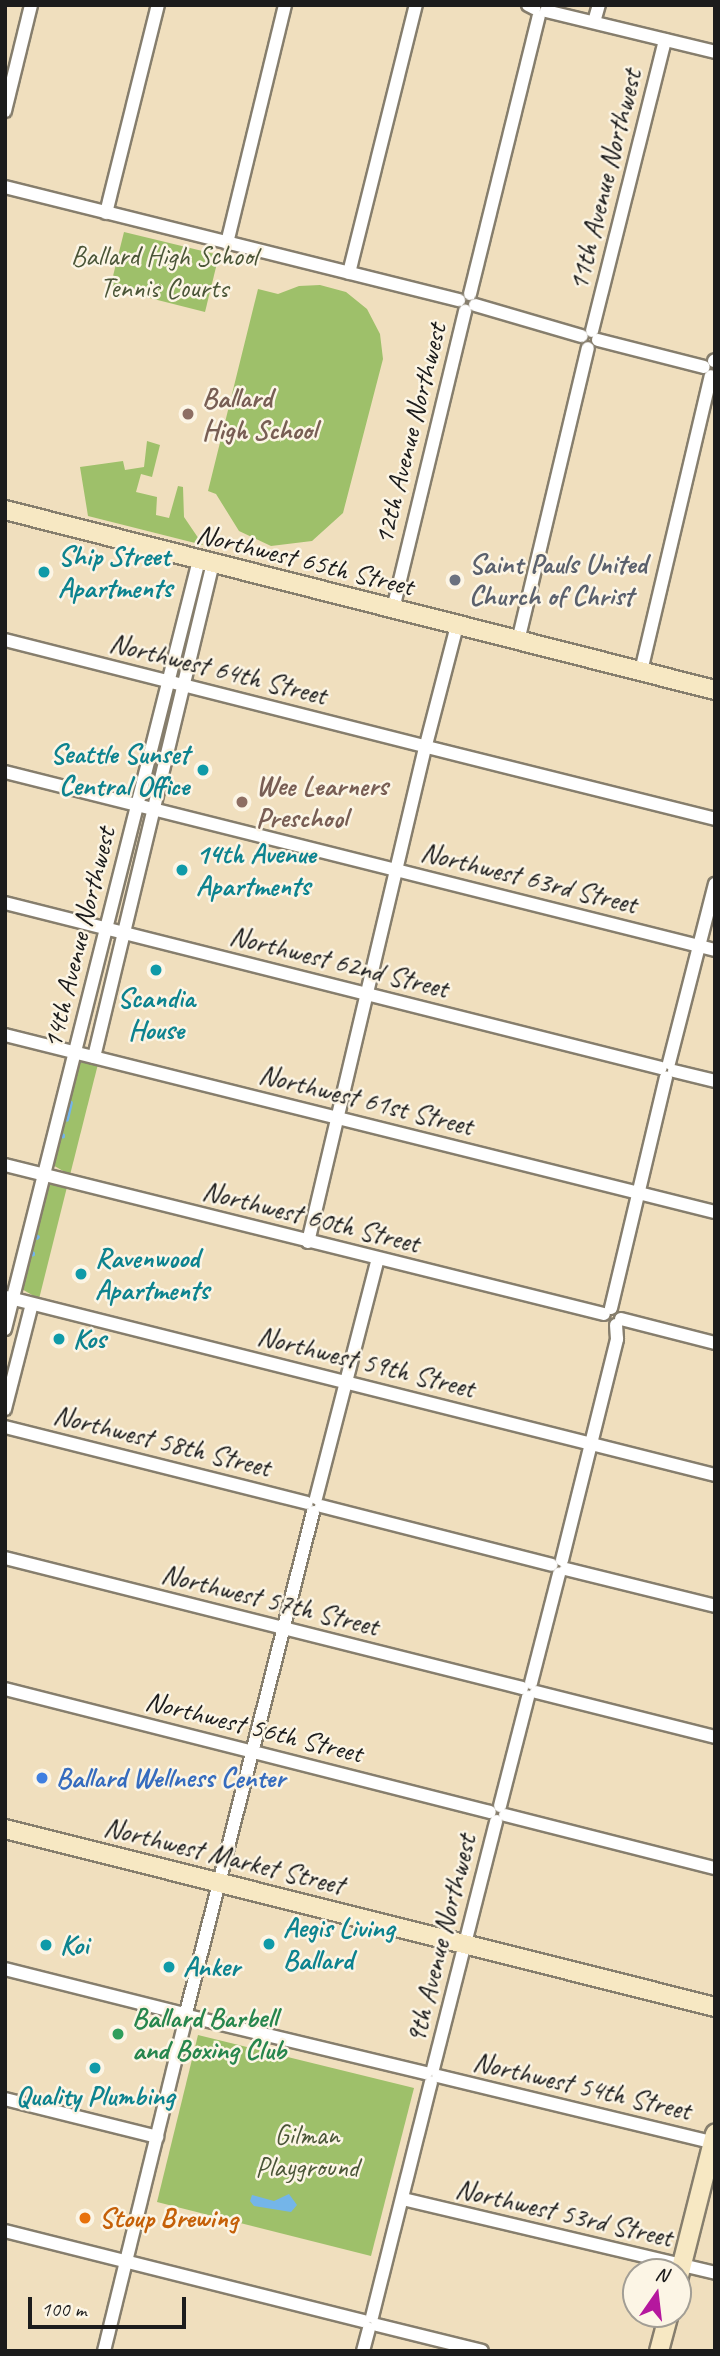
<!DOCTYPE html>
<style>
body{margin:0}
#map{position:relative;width:720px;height:2356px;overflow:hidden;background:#f0dfbe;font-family:Caveat,sans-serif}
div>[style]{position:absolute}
.green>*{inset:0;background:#9ec06a}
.water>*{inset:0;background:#74b5e9}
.stream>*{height:3.5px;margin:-1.75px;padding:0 1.75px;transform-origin:1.75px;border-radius:1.75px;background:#74b5e9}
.roads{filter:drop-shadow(2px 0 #867e6d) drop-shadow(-2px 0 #867e6d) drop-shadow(0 2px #867e6d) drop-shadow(0 -2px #867e6d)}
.street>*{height:12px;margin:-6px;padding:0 6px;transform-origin:6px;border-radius:6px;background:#fff}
.secondary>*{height:18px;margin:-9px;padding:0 9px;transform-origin:9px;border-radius:9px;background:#f7e8c3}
.dots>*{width:19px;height:19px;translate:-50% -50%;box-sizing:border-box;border:4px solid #fcf5e5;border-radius:50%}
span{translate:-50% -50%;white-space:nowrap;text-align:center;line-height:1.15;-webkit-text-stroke:5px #fcf5e5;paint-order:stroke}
.street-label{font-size:28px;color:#1c1c1c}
.park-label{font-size:28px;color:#4a5537}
.education-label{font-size:28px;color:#785e54;font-weight:700}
.left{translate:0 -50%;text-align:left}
.culture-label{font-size:28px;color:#0d838f;font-weight:700}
.right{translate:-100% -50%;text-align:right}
.worship-label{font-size:28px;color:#5b616d;font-weight:700}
.shop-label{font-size:28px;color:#366cbe;font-weight:700}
.leisure-label{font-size:28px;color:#27864d;font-weight:700}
.food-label{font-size:28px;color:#c56008;font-weight:700}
.frame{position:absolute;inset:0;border:7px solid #1c1c1c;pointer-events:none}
.north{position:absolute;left:622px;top:2258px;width:70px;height:70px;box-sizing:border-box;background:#fcf5e5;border:2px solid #a29e95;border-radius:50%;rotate:14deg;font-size:19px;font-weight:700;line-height:28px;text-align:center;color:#1c1c1c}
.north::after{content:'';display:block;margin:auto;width:24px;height:32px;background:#b5179e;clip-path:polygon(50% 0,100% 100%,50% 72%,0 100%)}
.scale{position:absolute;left:28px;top:2297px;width:158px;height:32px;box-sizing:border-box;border:4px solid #1c1c1c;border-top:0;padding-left:9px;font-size:21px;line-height:24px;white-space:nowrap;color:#1c1c1c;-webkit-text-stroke:5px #fcf5e5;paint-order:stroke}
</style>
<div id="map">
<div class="green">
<div style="clip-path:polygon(124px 232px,219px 255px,205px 312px,110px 288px)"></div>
<div style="clip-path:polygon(320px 285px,346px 292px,367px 309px,380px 334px,383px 359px,343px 513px,312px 541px,271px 546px,239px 531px,216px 494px,208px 491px,258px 289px,278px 294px,299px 286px)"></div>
<div style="clip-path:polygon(147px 441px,160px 445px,152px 477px,141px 474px,136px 492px,157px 497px,156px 515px,169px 518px,178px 486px,183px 487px,184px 517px,203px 545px,88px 516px,80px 467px,123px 461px,125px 470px,144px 467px)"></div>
<div style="clip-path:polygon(79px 1062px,98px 1064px,70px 1175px,51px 1164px)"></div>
<div style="clip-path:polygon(51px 1184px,67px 1187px,39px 1299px,20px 1288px,45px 1187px)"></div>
<div style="clip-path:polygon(198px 2035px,414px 2088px,371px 2256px,157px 2202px)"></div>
</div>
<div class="water">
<div style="clip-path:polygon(289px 2194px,297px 2205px,291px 2212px,254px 2206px,250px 2201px,252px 2195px,274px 2201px)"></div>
</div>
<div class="stream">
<div style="left:67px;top:1120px;width:17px;rotate:-77deg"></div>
<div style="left:63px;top:1137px;width:1px;rotate:-90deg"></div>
<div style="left:37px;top:1238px;width:1px;rotate:-45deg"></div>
<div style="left:33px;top:1255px;width:1px;rotate:-90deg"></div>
</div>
<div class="roads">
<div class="street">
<div style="left:528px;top:5px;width:7px;rotate:27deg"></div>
<div style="left:546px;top:11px;width:174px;rotate:13.6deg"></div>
<div style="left:594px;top:22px;width:18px;rotate:-74deg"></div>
<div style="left:5px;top:111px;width:109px;rotate:-76.2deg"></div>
<div style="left:5px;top:187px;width:468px;rotate:14deg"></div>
<div style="left:106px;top:213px;width:214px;rotate:-76deg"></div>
<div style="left:227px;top:243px;width:245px;rotate:-76.3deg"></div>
<div style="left:349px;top:273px;width:276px;rotate:-76deg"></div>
<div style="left:470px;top:294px;width:286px;rotate:-76.1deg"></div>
<div style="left:475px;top:305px;width:111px;rotate:16.2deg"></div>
<div style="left:592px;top:331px;width:300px;rotate:-75.9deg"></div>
<div style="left:598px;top:340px;width:109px;rotate:14.3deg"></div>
<div style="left:714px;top:361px;width:1px;rotate:-45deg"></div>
<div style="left:393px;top:609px;width:307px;rotate:-76.4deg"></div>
<div style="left:5px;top:640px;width:428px;rotate:14.2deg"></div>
<div style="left:518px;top:641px;width:301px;rotate:-76.6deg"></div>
<div style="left:641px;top:671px;width:303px;rotate:-76.7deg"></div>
<div style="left:427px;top:741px;width:119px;rotate:-75.4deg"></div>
<div style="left:431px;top:748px;width:293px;rotate:14deg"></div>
<div style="left:5px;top:772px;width:732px;rotate:14.07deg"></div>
<div style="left:5px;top:903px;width:676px;rotate:14.12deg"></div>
<div style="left:5px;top:1035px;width:732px;rotate:14deg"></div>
<div style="left:94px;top:1057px;width:508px;rotate:-76.46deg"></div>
<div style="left:669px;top:1063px;width:185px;rotate:-75.6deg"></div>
<div style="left:674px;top:1071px;width:42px;rotate:13.7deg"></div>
<div style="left:5px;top:1165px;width:617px;rotate:13.97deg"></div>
<div style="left:308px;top:1242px;width:504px;rotate:-76.68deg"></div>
<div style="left:6px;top:1297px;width:731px;rotate:14.09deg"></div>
<div style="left:611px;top:1308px;width:237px;rotate:-76.6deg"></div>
<div style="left:621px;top:1319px;width:97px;rotate:14.3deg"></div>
<div style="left:5px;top:1329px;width:793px;rotate:-75.84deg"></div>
<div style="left:5px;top:1409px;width:108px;rotate:-75.6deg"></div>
<div style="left:5px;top:1427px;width:311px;rotate:14.1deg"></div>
<div style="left:316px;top:1498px;width:247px;rotate:-75.5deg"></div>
<div style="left:321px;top:1506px;width:238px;rotate:14.3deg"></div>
<div style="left:5px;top:1558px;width:533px;rotate:14.11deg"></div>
<div style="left:562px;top:1560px;width:228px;rotate:-76deg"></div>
<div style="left:617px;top:1339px;width:14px;rotate:-94deg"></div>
<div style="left:566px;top:1569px;width:154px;rotate:13.9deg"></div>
<div style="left:531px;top:1683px;width:113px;rotate:-75.6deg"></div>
<div style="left:5px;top:1689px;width:500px;rotate:14.23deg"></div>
<div style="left:536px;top:1692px;width:185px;rotate:14.1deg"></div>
<div style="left:500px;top:1806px;width:113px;rotate:-75.6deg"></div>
<div style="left:505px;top:1815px;width:217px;rotate:14.2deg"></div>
<div style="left:5px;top:1969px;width:180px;rotate:14.1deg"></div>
<div style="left:187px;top:2009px;width:513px;rotate:-75.77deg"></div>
<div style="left:192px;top:2017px;width:241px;rotate:13.5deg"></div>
<div style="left:433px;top:2069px;width:256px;rotate:-75.7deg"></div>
<div style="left:438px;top:2076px;width:285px;rotate:13.6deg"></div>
<div style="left:5px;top:2099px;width:157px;rotate:14deg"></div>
<div style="left:403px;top:2199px;width:321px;rotate:13.3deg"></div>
<div style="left:5px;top:2231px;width:370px;rotate:14.1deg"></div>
<div style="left:372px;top:2317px;width:242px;rotate:-75.9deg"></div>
<div style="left:377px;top:2325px;width:108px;rotate:13.9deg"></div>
<div style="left:104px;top:2351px;width:340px;rotate:-76.2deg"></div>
<div style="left:363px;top:2351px;width:23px;rotate:-75deg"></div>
</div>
<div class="secondary">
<div style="left:5px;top:510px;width:732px;rotate:14.23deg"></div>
<div style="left:5px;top:1829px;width:732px;rotate:14.07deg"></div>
<div style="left:678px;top:2280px;width:151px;rotate:-75.8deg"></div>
<div style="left:659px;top:2351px;width:38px;rotate:-75deg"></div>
</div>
</div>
<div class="dots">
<div style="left:188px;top:414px;background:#8d6e63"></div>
<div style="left:44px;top:572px;background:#0f9aa8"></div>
<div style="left:455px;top:580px;background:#6b7280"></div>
<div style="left:203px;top:770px;background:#0f9aa8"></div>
<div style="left:242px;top:802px;background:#8d6e63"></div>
<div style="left:182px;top:870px;background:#0f9aa8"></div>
<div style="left:156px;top:970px;background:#0f9aa8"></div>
<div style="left:81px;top:1274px;background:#0f9aa8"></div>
<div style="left:59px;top:1339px;background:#0f9aa8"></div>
<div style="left:42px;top:1778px;background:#3f7fe0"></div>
<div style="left:269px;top:1944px;background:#0f9aa8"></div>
<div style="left:46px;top:1945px;background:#0f9aa8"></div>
<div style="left:169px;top:1967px;background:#0f9aa8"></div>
<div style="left:118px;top:2034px;background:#2e9e5b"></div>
<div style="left:95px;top:2068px;background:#0f9aa8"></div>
<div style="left:85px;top:2218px;background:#e8710a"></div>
</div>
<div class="street-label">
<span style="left:605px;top:180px;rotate:-76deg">11th Avenue Northwest</span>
<span style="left:410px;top:434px;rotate:-76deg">12th Avenue Northwest</span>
<span style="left:305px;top:560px;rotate:14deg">Northwest 65th Street</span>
<span style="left:218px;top:669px;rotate:14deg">Northwest 64th Street</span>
<span style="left:529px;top:878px;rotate:14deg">Northwest 63rd Street</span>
<span style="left:79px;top:938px;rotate:-76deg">14th Avenue Northwest</span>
<span style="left:339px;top:962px;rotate:14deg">Northwest 62nd Street</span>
<span style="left:366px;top:1100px;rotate:14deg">Northwest 61st Street</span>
<span style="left:311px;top:1217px;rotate:14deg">Northwest 60th Street</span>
<span style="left:366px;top:1362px;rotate:14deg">Northwest 59th Street</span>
<span style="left:162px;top:1441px;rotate:14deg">Northwest 58th Street</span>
<span style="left:270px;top:1600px;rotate:14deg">Northwest 57th Street</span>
<span style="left:254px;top:1727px;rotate:14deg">Northwest 56th Street</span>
<span style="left:224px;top:1856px;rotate:14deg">Northwest Market Street</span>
<span style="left:441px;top:1939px;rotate:-76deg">9th Avenue Northwest</span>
<span style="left:582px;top:2086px;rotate:13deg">Northwest 54th Street</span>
<span style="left:564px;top:2213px;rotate:13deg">Northwest 53rd Street</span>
</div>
<div class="park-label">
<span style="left:164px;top:272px">Ballard High School<br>Tennis Courts</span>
<span style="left:307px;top:2151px">Gilman<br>Playground</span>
</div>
<div class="education-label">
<span class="left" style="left:202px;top:414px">Ballard<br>High School</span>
<span class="left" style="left:256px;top:802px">Wee Learners<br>Preschool</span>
</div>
<div class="culture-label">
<span class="left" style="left:58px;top:572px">Ship Street<br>Apartments</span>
<span class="right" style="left:189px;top:770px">Seattle Sunset<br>Central Office</span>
<span class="left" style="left:196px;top:870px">14th Avenue<br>Apartments</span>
<span style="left:156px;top:1014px">Scandia<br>House</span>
<span class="left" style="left:95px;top:1274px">Ravenwood<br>Apartments</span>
<span class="left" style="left:73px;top:1339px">Kos</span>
<span class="left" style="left:283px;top:1944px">Aegis Living<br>Ballard</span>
<span class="left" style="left:60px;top:1945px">Koi</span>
<span class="left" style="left:183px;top:1967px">Anker</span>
<span style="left:95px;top:2096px">Quality Plumbing</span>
</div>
<div class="worship-label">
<span class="left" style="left:469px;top:580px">Saint Pauls United<br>Church of Christ</span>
</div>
<div class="shop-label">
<span class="left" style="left:56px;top:1778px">Ballard Wellness Center</span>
</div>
<div class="leisure-label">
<span class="left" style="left:132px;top:2034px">Ballard Barbell<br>and Boxing Club</span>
</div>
<div class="food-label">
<span class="left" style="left:99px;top:2218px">Stoup Brewing</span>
</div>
<div class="frame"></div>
<div class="north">N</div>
<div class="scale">100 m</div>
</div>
